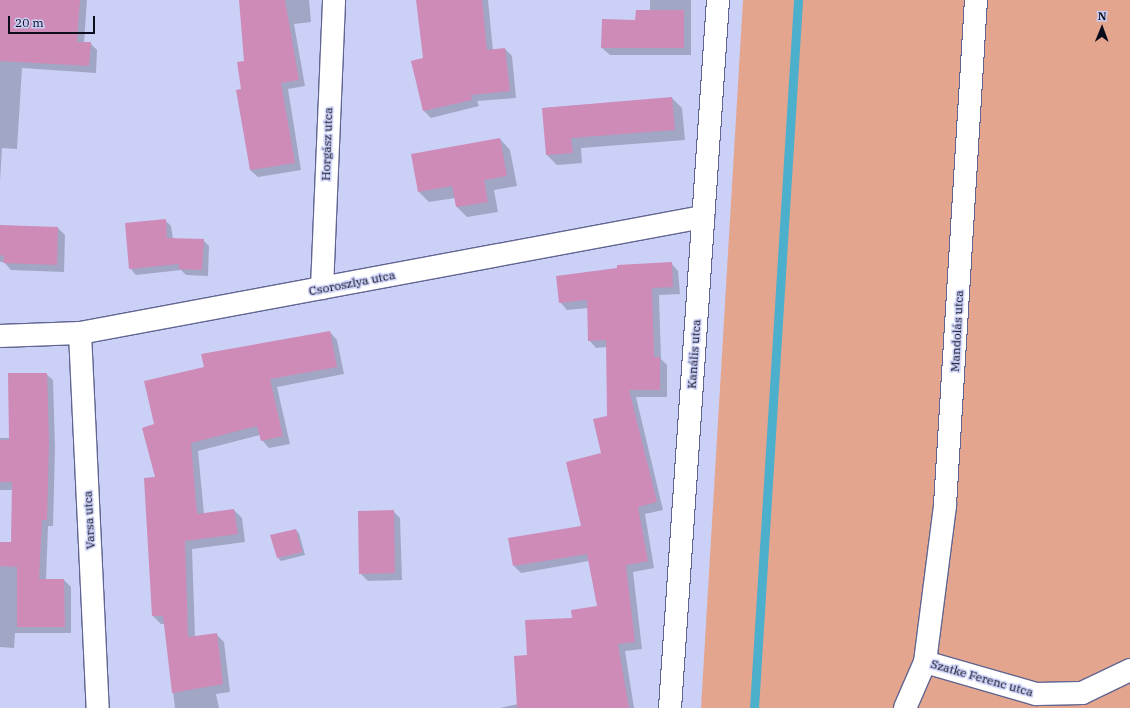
<!DOCTYPE html>
<meta charset="utf-8">
<style>
body{margin:0}
#map{position:relative;width:1130px;height:708px;overflow:hidden;background:#cbd0f7;font-family:"IBM Plex Serif",serif}
div>[style]{position:absolute}
.green>*{inset:0;background:#e4a58f}
.shadow>*{inset:0;background:#0003}
.stream>*{height:9px;margin:-4.5px;padding:0 4.5px;transform-origin:4.5px;border-radius:4.5px;background:#4cafcc}
.building>*{inset:0;background:#ce8bb8}
.roads{filter:drop-shadow(1px 0 #616590) drop-shadow(-1px 0 #616590) drop-shadow(0 1px #616590) drop-shadow(0 -1px #616590)}
.minor>*{height:22px;margin:-11px;padding:0 11px;transform-origin:11px;border-radius:11px;background:#fff}
span{translate:-50% -50%;white-space:nowrap;text-align:center;line-height:1.15;-webkit-text-stroke:3px #cbd0f7;paint-order:stroke}
.street-label{font-size:12px;color:#0b0c1c}
.north{position:absolute;left:1082px;top:8px;width:40px;height:40px;-webkit-text-stroke:3px #cbd0f7;paint-order:stroke;rotate:1deg;font-size:11px;font-weight:700;line-height:16px;text-align:center;color:#0b0c1c}
.north::after{content:'';display:block;margin:auto;width:14px;height:18px;background:#0b0c1c;clip-path:polygon(50% 0,100% 100%,50% 72%,0 100%)}
.scale{position:absolute;left:8px;top:16px;width:87px;height:18px;box-sizing:border-box;border:2px solid #0b0c1c;border-top:0;padding-left:5px;font-size:12px;line-height:14px;white-space:nowrap;color:#0b0c1c;-webkit-text-stroke:3px #cbd0f7;paint-order:stroke}
</style>
<div id="map">
<div class="green">
<div style="clip-path:polygon(743px 0,1130px 0,1130px 708px,701px 708px)"></div>
</div>
<div class="shadow">
<div style="clip-path:polygon(0 0,87px 0,84px 43px,90px 43px,97px 50px,96px 73px,22px 68px,17px 149px,2px 148px,0 182px)"></div>
<div style="clip-path:polygon(240px 0,309px 0,311px 22px,294px 24px,305px 86px,288px 89px,301px 170px,258px 177px,250px 170px,243px 90px,246px 62px)"></div>
<div style="clip-path:polygon(417px 0,488px 0,493px 51px,505px 49px,512px 56px,516px 98px,477px 101px,479px 106px,431px 118px,424px 111px,412px 62px,424px 59px)"></div>
<div style="clip-path:polygon(650px 0,691px 0,691px 55px,610px 55px,602px 48px,603px 20px,636px 20px,650px 11px)"></div>
<div style="clip-path:polygon(672px 98px,682px 108px,685px 140px,581px 148px,582px 163px,557px 165px,547px 155px,543px 108px)"></div>
<div style="clip-path:polygon(500px 139px,510px 150px,517px 186px,494px 190px,498px 212px,467px 217px,457px 207px,455px 198px,429px 202px,419px 192px)"></div>
<div style="clip-path:polygon(165px 220px,171px 226px,173px 239px,203px 240px,209px 246px,208px 276px,186px 275px,181px 270px,136px 275px,130px 268px)"></div>
<div style="clip-path:polygon(0 226px,58px 228px,65px 235px,64px 272px,11px 270px,4px 262px,0 262px)"></div>
<div style="clip-path:polygon(671px 263px,678px 271px,680px 294px,659px 295px,661px 359px,667px 365px,667px 397px,636px 397px,663px 510px,645px 514px,654px 568px,633px 572px,642px 649px,625px 651px,634px 708px,500px 708px,518px 704px,528px 656px,573px 619px,598px 607px,589px 561px,521px 573px,514px 566px,582px 527px,602px 454px,608px 416px,607px 347px,596px 348px,589px 340px,588px 308px,567px 310px,560px 302px)"></div>
<div style="clip-path:polygon(330px 332px,337px 340px,344px 374px,277px 387px,290px 444px,269px 448px,262px 440px,260px 435px,198px 451px,204px 514px,234px 510px,242px 518px,245px 542px,192px 549px,195px 637px,216px 634px,224px 642px,230px 692px,216px 694px,219px 708px,175px 708px,165px 624px,161px 624px,153px 616px,156px 425px,205px 368px)"></div>
<div style="clip-path:polygon(46px 374px,53px 380px,55px 448px,53px 526px,48px 526px,46px 580px,64px 580px,71px 587px,71px 633px,15px 633px,14px 648px,0 647px,0 543px,12px 543px,13px 490px,0 490px,0 438px,10px 438px)"></div>
<div style="clip-path:polygon(393px 511px,400px 518px,402px 580px,368px 581px,360px 573px)"></div>
<div style="clip-path:polygon(296px 530px,299px 533px,305px 555px,281px 561px,278px 558px)"></div>
</div>
<div class="stream">
<div style="left:754px;top:708px;width:709px;rotate:-86.44deg"></div>
</div>
<div class="building">
<div style="clip-path:polygon(0 0,80px 0,77px 42px,91px 42px,89px 66px,0 61px)"></div>
<div style="clip-path:polygon(239px 0,285px 0,299px 80px,281px 83px,295px 163px,250px 170px,236px 90px,241px 89px,237px 62px,244px 61px)"></div>
<div style="clip-path:polygon(416px 0,482px 0,487px 50px,505px 48px,510px 91px,471px 95px,472px 100px,423px 111px,411px 61px,423px 58px)"></div>
<div style="clip-path:polygon(636px 10px,684px 10px,684px 48px,601px 48px,602px 19px,635px 20px)"></div>
<div style="clip-path:polygon(672px 97px,675px 130px,571px 138px,573px 153px,546px 155px,542px 108px)"></div>
<div style="clip-path:polygon(500px 138px,507px 176px,484px 180px,488px 202px,456px 207px,452px 186px,418px 192px,411px 154px)"></div>
<div style="clip-path:polygon(166px 219px,167px 238px,204px 239px,202px 270px,179px 269px,179px 264px,129px 269px,125px 223px)"></div>
<div style="clip-path:polygon(0 225px,58px 227px,57px 265px,3px 263px,4px 256px,0 255px)"></div>
<div style="clip-path:polygon(672px 262px,673px 287px,652px 288px,654px 357px,660px 357px,660px 390px,629px 390px,657px 502px,638px 507px,648px 561px,626px 565px,635px 642px,618px 644px,629px 708px,517px 708px,514px 656px,527px 655px,525px 620px,572px 618px,571px 610px,597px 606px,587px 554px,513px 566px,508px 538px,581px 526px,566px 462px,601px 453px,593px 419px,607px 416px,606px 340px,588px 341px,587px 300px,559px 303px,556px 276px,617px 268px,617px 265px)"></div>
<div style="clip-path:polygon(330px 331px,337px 367px,270px 379px,283px 436px,261px 441px,257px 426px,191px 443px,197px 514px,234px 509px,238px 534px,185px 541px,188px 637px,217px 633px,223px 684px,172px 693px,163px 616px,152px 616px,144px 478px,155px 477px,142px 428px,154px 424px,144px 381px,204px 367px,201px 354px)"></div>
<div style="clip-path:polygon(8px 373px,47px 373px,49px 441px,47px 520px,42px 520px,39px 579px,64px 579px,65px 627px,17px 627px,17px 567px,0 566px,0 542px,11px 542px,12px 482px,0 482px,0 440px,9px 440px)"></div>
<div style="clip-path:polygon(394px 510px,395px 573px,359px 574px,358px 511px)"></div>
<div style="clip-path:polygon(296px 529px,302px 552px,277px 558px,270px 535px)"></div>
</div>
<div class="roads">
<div class="minor">
<div style="left:322px;top:288px;width:288px;rotate:-87.6deg"></div>
<div style="left:80px;top:333px;width:375px;rotate:87.3deg"></div>
<div style="left:0;top:336px;width:80px;rotate:-2.1deg"></div>
<div style="left:80px;top:333px;width:634px;rotate:-10.55deg"></div>
<div style="left:925px;top:662px;width:116px;rotate:16.1deg"></div>
<div style="left:1036px;top:694px;width:46px;rotate:-1.2deg"></div>
<div style="left:1082px;top:693px;width:53px;rotate:-25.6deg"></div>
<div style="left:670px;top:708px;width:710px;rotate:-86.12deg"></div>
<div style="left:905px;top:708px;width:50px;rotate:-66.5deg"></div>
<div style="left:925px;top:662px;width:158px;rotate:-82.7deg"></div>
<div style="left:945px;top:505px;width:506px;rotate:-86.49deg"></div>
</div>
</div>
<div class="street-label">
<span style="left:327px;top:144px;rotate:-88deg">Horgász utca</span>
<span style="left:352px;top:283px;rotate:-11deg">Csoroszlya utca</span>
<span style="left:957px;top:331px;rotate:-87deg">Mandolás utca</span>
<span style="left:694px;top:354px;rotate:-86deg">Kanális utca</span>
<span style="left:89px;top:520px;rotate:-93deg">Varsa utca</span>
<span style="left:982px;top:678px;rotate:16deg">Szatke Ferenc utca</span>
</div>
<div class="north">N</div>
<div class="scale">20 m</div>
</div>
